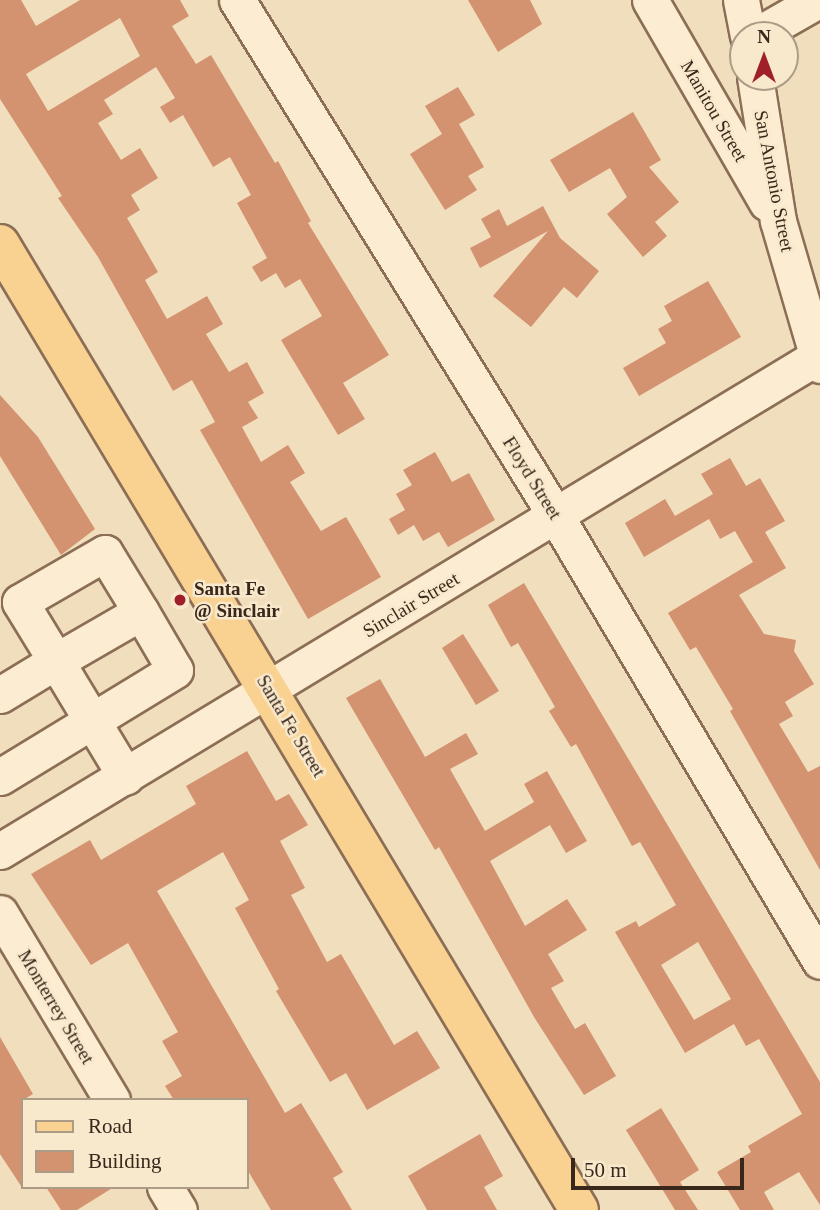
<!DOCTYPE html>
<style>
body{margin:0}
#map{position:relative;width:820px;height:1210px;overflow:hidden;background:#f1debd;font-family:Georgia,serif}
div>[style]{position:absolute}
.building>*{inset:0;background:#d39270}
.roads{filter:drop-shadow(2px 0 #8b6e55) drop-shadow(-2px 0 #8b6e55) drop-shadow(0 2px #8b6e55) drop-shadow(0 -2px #8b6e55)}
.minor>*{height:35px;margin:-17.5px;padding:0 17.5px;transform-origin:17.5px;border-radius:17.5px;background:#fcecd1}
.major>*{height:38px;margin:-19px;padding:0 19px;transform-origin:19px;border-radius:19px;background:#f9d191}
.dots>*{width:19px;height:19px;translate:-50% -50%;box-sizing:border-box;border:4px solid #f8e9cd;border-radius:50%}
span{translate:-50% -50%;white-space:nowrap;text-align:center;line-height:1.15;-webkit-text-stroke:5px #f8e9cd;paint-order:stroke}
.street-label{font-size:19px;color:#39271b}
.poi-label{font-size:19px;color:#39271b;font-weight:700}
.left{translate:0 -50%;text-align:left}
.legend{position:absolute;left:21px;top:1098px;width:228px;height:91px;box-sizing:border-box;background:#f8e9cd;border:2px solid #ac9b86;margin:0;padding:9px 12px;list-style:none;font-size:21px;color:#39271b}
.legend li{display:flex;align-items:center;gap:14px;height:35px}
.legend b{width:35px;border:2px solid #ac9b86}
.north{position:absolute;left:729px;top:21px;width:70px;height:70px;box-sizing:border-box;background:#f8e9cd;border:2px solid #ac9b86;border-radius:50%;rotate:0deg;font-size:19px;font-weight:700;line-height:28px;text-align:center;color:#39271b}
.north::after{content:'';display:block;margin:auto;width:24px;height:32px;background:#9f202a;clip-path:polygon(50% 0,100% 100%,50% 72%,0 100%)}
.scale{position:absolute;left:571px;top:1158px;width:173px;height:32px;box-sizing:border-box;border:4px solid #39271b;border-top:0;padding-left:9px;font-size:21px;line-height:24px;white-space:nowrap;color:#39271b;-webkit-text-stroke:5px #f8e9cd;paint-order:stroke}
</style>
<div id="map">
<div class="building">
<div style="clip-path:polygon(evenodd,0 0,21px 0,36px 26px,80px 0,180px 0,189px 16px,172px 26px,196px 64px,211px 55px,275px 163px,278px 161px,311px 221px,308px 223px,389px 355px,343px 383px,365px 419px,338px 435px,281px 340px,322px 316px,300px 279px,285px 288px,276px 273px,261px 282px,252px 267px,267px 258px,237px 203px,251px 195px,230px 157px,213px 167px,183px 115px,170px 123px,160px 107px,175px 98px,156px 67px,104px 100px,113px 114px,98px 123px,121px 160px,140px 148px,158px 178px,131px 195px,140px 210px,127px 218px,158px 272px,145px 280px,167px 319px,207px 296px,223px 324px,206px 334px,229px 372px,247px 362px,264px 393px,248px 402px,258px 418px,242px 427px,261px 462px,288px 445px,305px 473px,290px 482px,321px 531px,346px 517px,381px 577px,308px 619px,200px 430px,215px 422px,192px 380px,173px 391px,98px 257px,58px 198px,62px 196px,0 99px,0 0,120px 18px,140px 56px,48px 111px,26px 74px,120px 18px)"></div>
<div style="clip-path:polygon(468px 0,530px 0,542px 24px,498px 52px)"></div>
<div style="clip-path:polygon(458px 87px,475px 115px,459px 124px,484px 167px,468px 176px,477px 190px,445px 210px,410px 154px,442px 134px,425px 106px)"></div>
<div style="clip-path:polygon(633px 112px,661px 160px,649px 167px,679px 202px,655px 222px,667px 236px,643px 257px,607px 214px,627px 197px,610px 168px,569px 192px,550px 160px)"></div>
<div style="clip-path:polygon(543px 206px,560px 238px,599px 271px,577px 298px,564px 287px,531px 327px,493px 296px,548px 231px,480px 268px,470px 248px,491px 237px,481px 219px,499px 209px,507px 226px)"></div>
<div style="clip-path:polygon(708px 281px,741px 337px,639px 396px,623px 368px,666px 343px,658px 329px,672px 321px,664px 306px)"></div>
<div style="clip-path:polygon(0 395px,38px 437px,95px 529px,61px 555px,0 456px)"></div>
<div style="clip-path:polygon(435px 452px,452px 482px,469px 473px,495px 520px,448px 547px,439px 532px,423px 541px,414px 525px,398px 535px,389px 519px,405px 510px,396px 494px,412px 485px,403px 470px)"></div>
<div style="clip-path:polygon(730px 458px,746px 486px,760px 478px,785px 521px,765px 532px,786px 568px,739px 595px,764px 634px,796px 640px,794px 651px,814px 684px,785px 702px,793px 716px,779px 724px,808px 772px,820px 766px,820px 870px,730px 711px,733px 709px,696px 647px,690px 650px,668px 613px,753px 562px,735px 531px,720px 539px,709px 519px,644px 557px,625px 523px,665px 499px,675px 516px,713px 494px,701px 474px)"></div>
<div style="clip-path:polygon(evenodd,524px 583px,820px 1082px,820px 1205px,799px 1172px,764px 1192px,774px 1210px,740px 1210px,717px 1172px,751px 1152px,748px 1146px,802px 1114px,759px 1039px,746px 1046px,734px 1024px,685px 1053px,615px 932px,636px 921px,639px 927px,676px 905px,640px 842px,632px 846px,576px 744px,571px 747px,549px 711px,555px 707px,518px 643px,511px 647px,488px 605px,524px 583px,698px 942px,731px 999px,694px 1020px,661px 965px,698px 942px)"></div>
<div style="clip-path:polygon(463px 634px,499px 691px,476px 705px,442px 648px)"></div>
<div style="clip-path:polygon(380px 679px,425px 757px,466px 733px,478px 754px,450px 769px,485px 831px,534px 802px,524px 784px,547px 771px,587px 841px,566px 853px,550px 825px,490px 861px,525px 926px,567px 899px,587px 930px,548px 954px,564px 981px,551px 988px,575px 1029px,585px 1023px,616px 1076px,584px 1095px,534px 1017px,439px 847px,435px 850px,346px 698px)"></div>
<div style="clip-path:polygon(247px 751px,276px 801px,289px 794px,308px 825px,280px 841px,305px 888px,291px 895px,327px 962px,341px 954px,394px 1045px,417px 1031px,440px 1068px,367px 1110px,346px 1073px,330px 1082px,276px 991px,279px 989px,235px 908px,249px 900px,223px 852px,157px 891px,285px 1113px,301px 1103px,343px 1172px,333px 1178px,352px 1210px,271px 1210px,247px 1169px,247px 1100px,174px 1100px,165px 1086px,182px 1076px,162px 1041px,178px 1032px,128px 943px,91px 965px,31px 874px,90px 840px,101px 860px,196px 804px,186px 786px)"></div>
<div style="clip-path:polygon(0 1037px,33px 1094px,23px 1100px,23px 1189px,0 1154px)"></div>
<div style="clip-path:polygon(661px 1108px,699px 1170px,680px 1182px,698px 1210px,675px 1210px,626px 1130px)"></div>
<div style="clip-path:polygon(480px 1134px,503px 1176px,484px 1187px,497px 1210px,427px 1210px,408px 1176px)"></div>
<div style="clip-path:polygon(46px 1187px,114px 1187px,77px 1210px,61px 1210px)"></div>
</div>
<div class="roads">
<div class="minor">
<div style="left:237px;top:0;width:609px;rotate:58.29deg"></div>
<div style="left:557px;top:518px;width:515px;rotate:59.3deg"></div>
<div style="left:650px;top:0;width:234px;rotate:60deg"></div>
<div style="left:741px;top:0;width:36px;rotate:79deg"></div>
<div style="left:757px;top:35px;width:70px;rotate:-29.8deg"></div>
<div style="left:755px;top:77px;width:146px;rotate:80.9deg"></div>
<div style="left:778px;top:221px;width:150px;rotate:73.7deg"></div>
<div style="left:105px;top:553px;width:69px;rotate:58.6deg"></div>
<div style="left:141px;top:612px;width:98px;rotate:150deg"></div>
<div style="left:56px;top:661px;width:69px;rotate:-121.4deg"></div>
<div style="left:20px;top:602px;width:98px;rotate:-30deg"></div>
<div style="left:0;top:695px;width:66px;rotate:-31.3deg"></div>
<div style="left:56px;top:661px;width:135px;rotate:58.9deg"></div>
<div style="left:0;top:777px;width:205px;rotate:-31.4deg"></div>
<div style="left:175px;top:670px;width:67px;rotate:-120.4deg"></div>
<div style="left:0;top:851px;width:958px;rotate:-31.17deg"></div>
<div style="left:0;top:913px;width:218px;rotate:59.1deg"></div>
<div style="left:165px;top:1187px;width:27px;rotate:59deg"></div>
</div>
<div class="major">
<div style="left:0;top:244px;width:1126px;rotate:59.06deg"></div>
</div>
</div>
<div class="dots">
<div style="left:180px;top:600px;background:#9f202a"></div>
</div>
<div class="street-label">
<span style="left:714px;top:111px;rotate:60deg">Manitou Street</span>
<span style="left:774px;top:181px;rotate:79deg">San Antonio Street</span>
<span style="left:532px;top:478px;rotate:58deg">Floyd Street</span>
<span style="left:411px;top:605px;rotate:-31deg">Sinclair Street</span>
<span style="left:291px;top:726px;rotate:59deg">Santa Fe Street</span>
<span style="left:56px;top:1007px;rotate:59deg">Monterrey Street</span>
</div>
<div class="poi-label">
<span class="left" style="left:194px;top:600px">Santa Fe<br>@ Sinclair</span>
</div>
<ul class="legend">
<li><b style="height:9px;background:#f9d191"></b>Road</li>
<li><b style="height:19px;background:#d39270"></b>Building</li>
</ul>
<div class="north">N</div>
<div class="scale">50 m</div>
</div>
